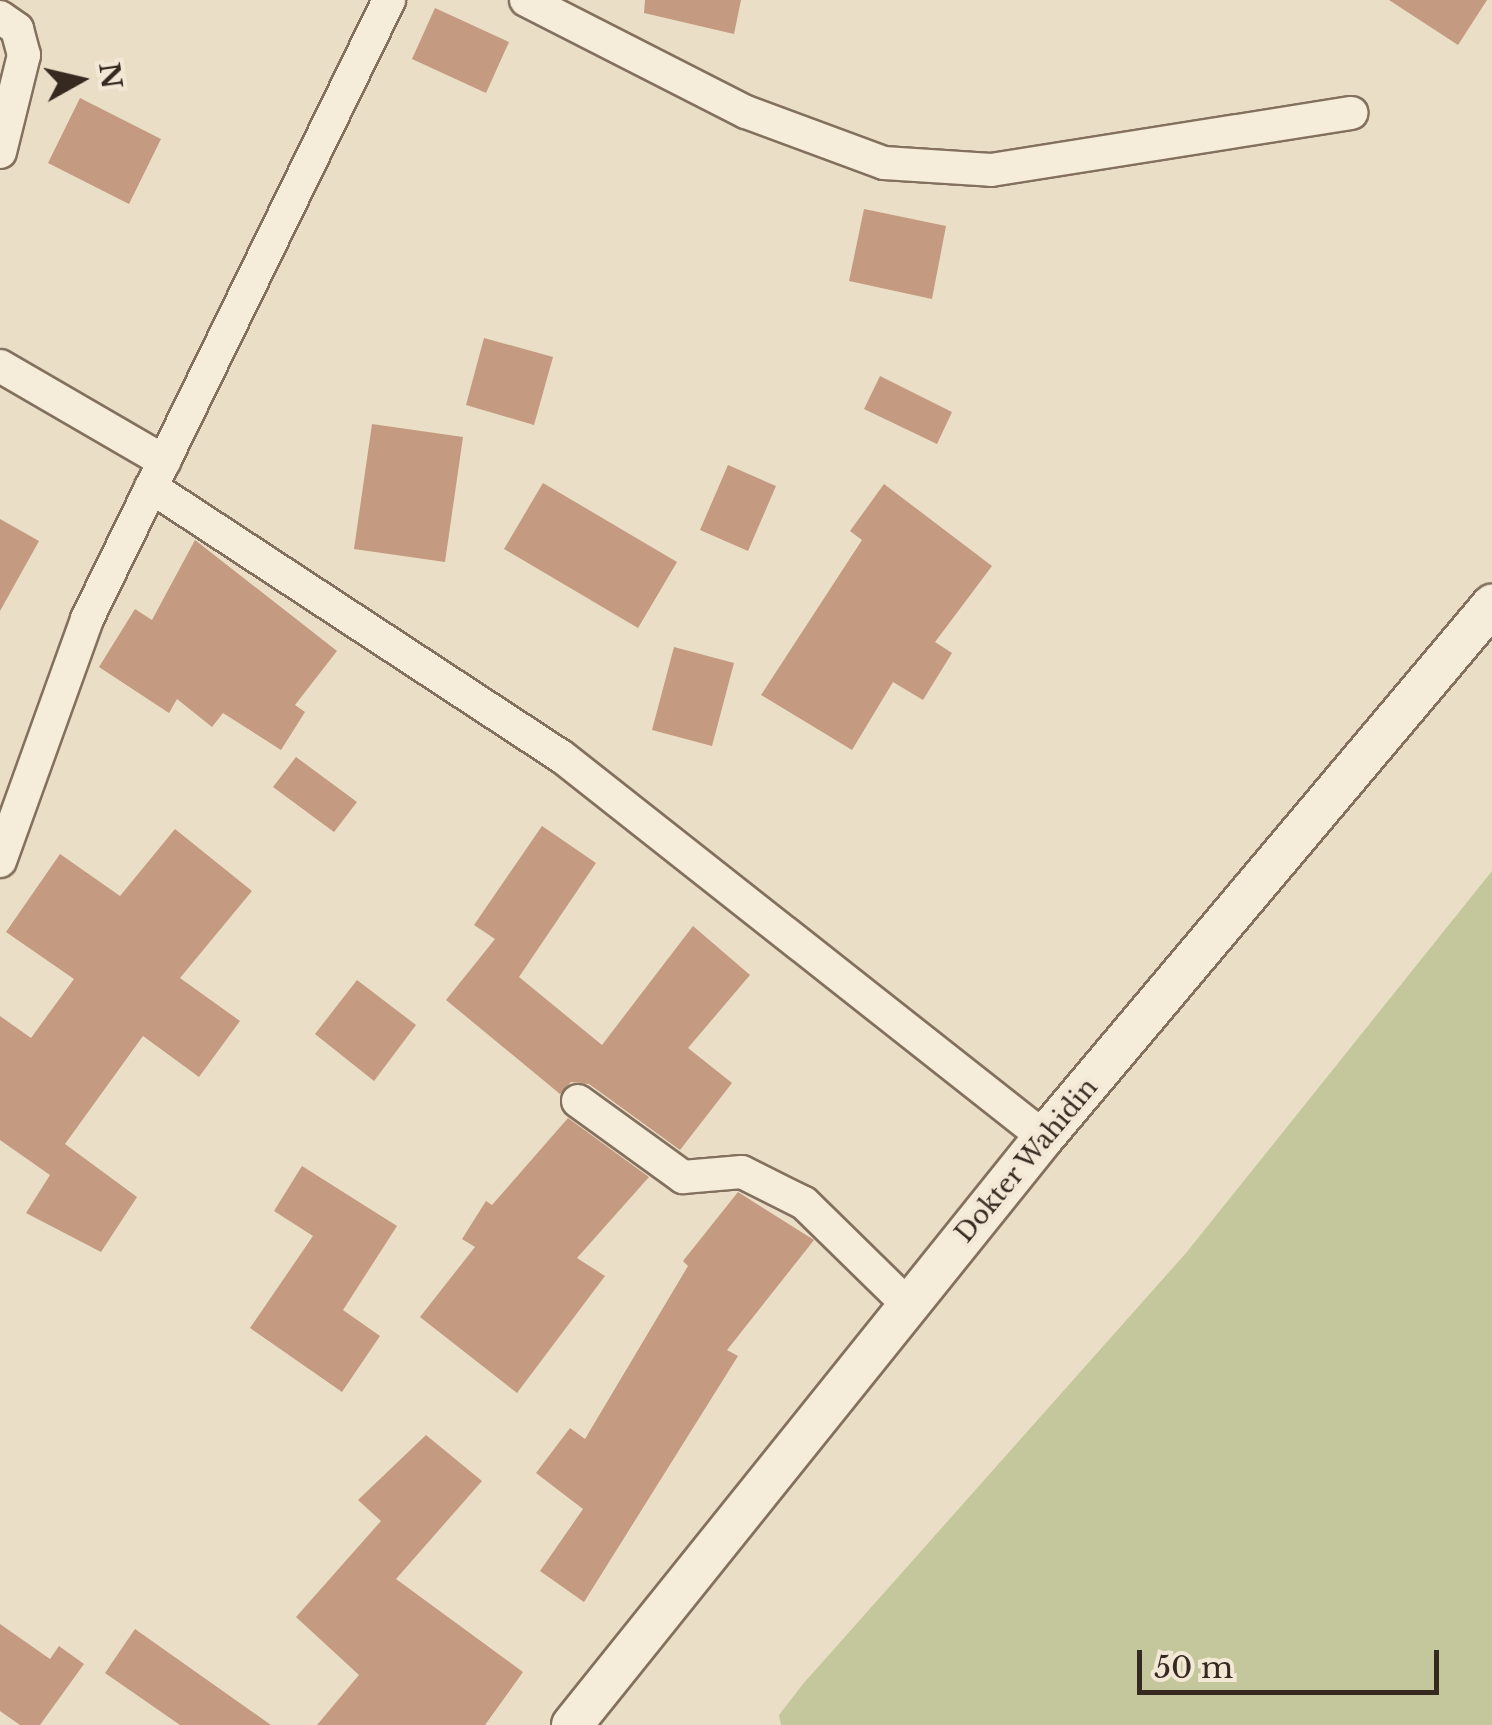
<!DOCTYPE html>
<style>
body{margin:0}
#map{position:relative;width:1492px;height:1725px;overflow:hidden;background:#eadec6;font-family:"Libre Baskerville",serif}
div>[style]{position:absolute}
.green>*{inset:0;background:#c3c79b}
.building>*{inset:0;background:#c49a80}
.roads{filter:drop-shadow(2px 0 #83705e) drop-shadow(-2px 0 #83705e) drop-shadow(0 2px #83705e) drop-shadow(0 -2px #83705e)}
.minor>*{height:32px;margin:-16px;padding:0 16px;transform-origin:16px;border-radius:16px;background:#f5ecd9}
.tertiary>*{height:40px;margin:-20px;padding:0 20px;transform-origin:20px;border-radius:20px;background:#f5ecd9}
span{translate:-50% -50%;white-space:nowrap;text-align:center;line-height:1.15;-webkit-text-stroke:8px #f2e8d5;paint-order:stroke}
.street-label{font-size:25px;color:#352920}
.north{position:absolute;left:30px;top:30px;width:100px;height:100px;-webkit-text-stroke:8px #f2e8d5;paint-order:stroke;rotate:82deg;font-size:28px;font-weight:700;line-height:40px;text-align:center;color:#352920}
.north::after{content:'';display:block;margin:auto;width:35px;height:45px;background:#352920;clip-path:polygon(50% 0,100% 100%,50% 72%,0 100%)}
.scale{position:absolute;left:1137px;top:1650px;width:302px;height:45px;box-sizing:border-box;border:5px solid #352920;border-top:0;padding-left:12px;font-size:30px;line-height:35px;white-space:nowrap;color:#352920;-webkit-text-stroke:8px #f2e8d5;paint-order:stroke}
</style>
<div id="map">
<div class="green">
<div style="clip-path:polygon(1492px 871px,1492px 1725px,781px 1725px,779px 1715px,803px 1684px,1186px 1253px)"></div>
</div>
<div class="building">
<div style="clip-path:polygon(645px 0,741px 0,734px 34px,644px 13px)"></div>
<div style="clip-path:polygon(1389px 0,1487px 0,1458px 45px)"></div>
<div style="clip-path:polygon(435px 8px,509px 42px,486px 93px,412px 59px)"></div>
<div style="clip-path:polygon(80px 98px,161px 139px,129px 204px,48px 163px)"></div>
<div style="clip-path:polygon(864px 209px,946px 226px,932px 299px,849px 281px)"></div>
<div style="clip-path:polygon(484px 338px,553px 357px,534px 425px,466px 405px)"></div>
<div style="clip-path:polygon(880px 376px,952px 412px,937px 444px,864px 409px)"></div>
<div style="clip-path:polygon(372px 424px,463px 437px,445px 562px,354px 549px)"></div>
<div style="clip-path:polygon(728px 465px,776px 486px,748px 551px,700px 530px)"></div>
<div style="clip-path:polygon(543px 483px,677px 562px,638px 628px,504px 549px)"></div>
<div style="clip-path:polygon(884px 484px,992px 566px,935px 642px,952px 653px,923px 700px,893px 682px,852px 750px,761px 695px,862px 540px,850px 531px)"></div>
<div style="clip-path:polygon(0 519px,39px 541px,0 611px)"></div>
<div style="clip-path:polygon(195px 540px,337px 651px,295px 705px,305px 712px,281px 750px,223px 713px,212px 727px,177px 699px,169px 713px,99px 667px,135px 609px,152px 620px)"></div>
<div style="clip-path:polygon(674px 647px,734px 663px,712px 746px,652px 730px)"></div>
<div style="clip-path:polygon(296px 757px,357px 802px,334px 832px,273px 787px)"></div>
<div style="clip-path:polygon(542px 826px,596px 863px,519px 977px,602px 1045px,693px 926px,750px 975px,688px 1048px,732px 1083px,680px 1150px,589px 1084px,571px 1082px,560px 1094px,446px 1000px,495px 939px,474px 925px)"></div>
<div style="clip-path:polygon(175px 829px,252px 891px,180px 978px,240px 1021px,199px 1077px,143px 1036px,65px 1144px,137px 1197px,101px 1252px,26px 1213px,50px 1175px,0 1140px,0 1016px,31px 1038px,74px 979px,6px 932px,60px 854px,120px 896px)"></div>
<div style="clip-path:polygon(357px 980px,416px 1025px,374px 1081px,315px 1034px)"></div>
<div style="clip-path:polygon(568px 1118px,649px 1177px,577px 1258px,605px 1276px,517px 1393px,420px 1317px,475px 1247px,462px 1239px,486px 1201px,492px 1205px)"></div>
<div style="clip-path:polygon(302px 1166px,397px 1226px,343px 1310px,380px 1336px,342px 1392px,250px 1328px,313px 1236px,274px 1211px)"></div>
<div style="clip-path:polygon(738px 1192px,814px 1240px,727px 1350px,738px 1356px,584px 1602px,540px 1571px,583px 1509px,536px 1473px,570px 1428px,585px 1439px,688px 1266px,683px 1261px)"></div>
<div style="clip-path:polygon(426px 1435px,482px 1481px,396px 1579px,523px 1672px,485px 1725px,317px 1725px,359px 1675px,296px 1617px,381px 1521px,358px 1500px)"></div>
<div style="clip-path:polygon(0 1624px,50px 1659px,59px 1646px,84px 1664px,40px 1725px,20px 1725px,0 1711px)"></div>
<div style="clip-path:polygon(135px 1629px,271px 1725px,180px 1725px,105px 1673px)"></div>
</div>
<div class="roads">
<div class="minor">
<div style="left:526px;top:0;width:247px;rotate:27deg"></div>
<div style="left:746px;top:112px;width:147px;rotate:20.3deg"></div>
<div style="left:884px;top:163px;width:107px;rotate:3.7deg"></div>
<div style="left:991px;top:170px;width:365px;rotate:-9deg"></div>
<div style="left:0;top:17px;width:21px;rotate:35deg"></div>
<div style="left:17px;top:29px;width:27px;rotate:75deg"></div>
<div style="left:24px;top:55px;width:100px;rotate:103.9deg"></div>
<div style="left:0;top:366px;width:190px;rotate:30.1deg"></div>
<div style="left:151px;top:487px;width:490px;rotate:33.3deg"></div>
<div style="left:561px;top:756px;width:615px;rotate:38.27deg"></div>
<div style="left:0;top:861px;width:257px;rotate:-70.2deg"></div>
<div style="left:87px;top:619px;width:689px;rotate:-63.99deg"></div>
<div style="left:578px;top:1101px;width:130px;rotate:35.9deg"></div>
<div style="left:683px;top:1177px;width:59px;rotate:-4.8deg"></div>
<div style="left:742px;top:1172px;width:69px;rotate:26.6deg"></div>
<div style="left:804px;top:1203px;width:146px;rotate:44.4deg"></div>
</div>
<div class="tertiary">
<div style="left:572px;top:1725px;width:754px;rotate:-51.25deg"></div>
<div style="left:1044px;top:1137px;width:696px;rotate:-49.9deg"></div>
</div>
</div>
<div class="street-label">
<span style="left:1027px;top:1161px;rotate:-50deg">Dokter Wahidin</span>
</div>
<div class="north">N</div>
<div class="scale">50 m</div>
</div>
